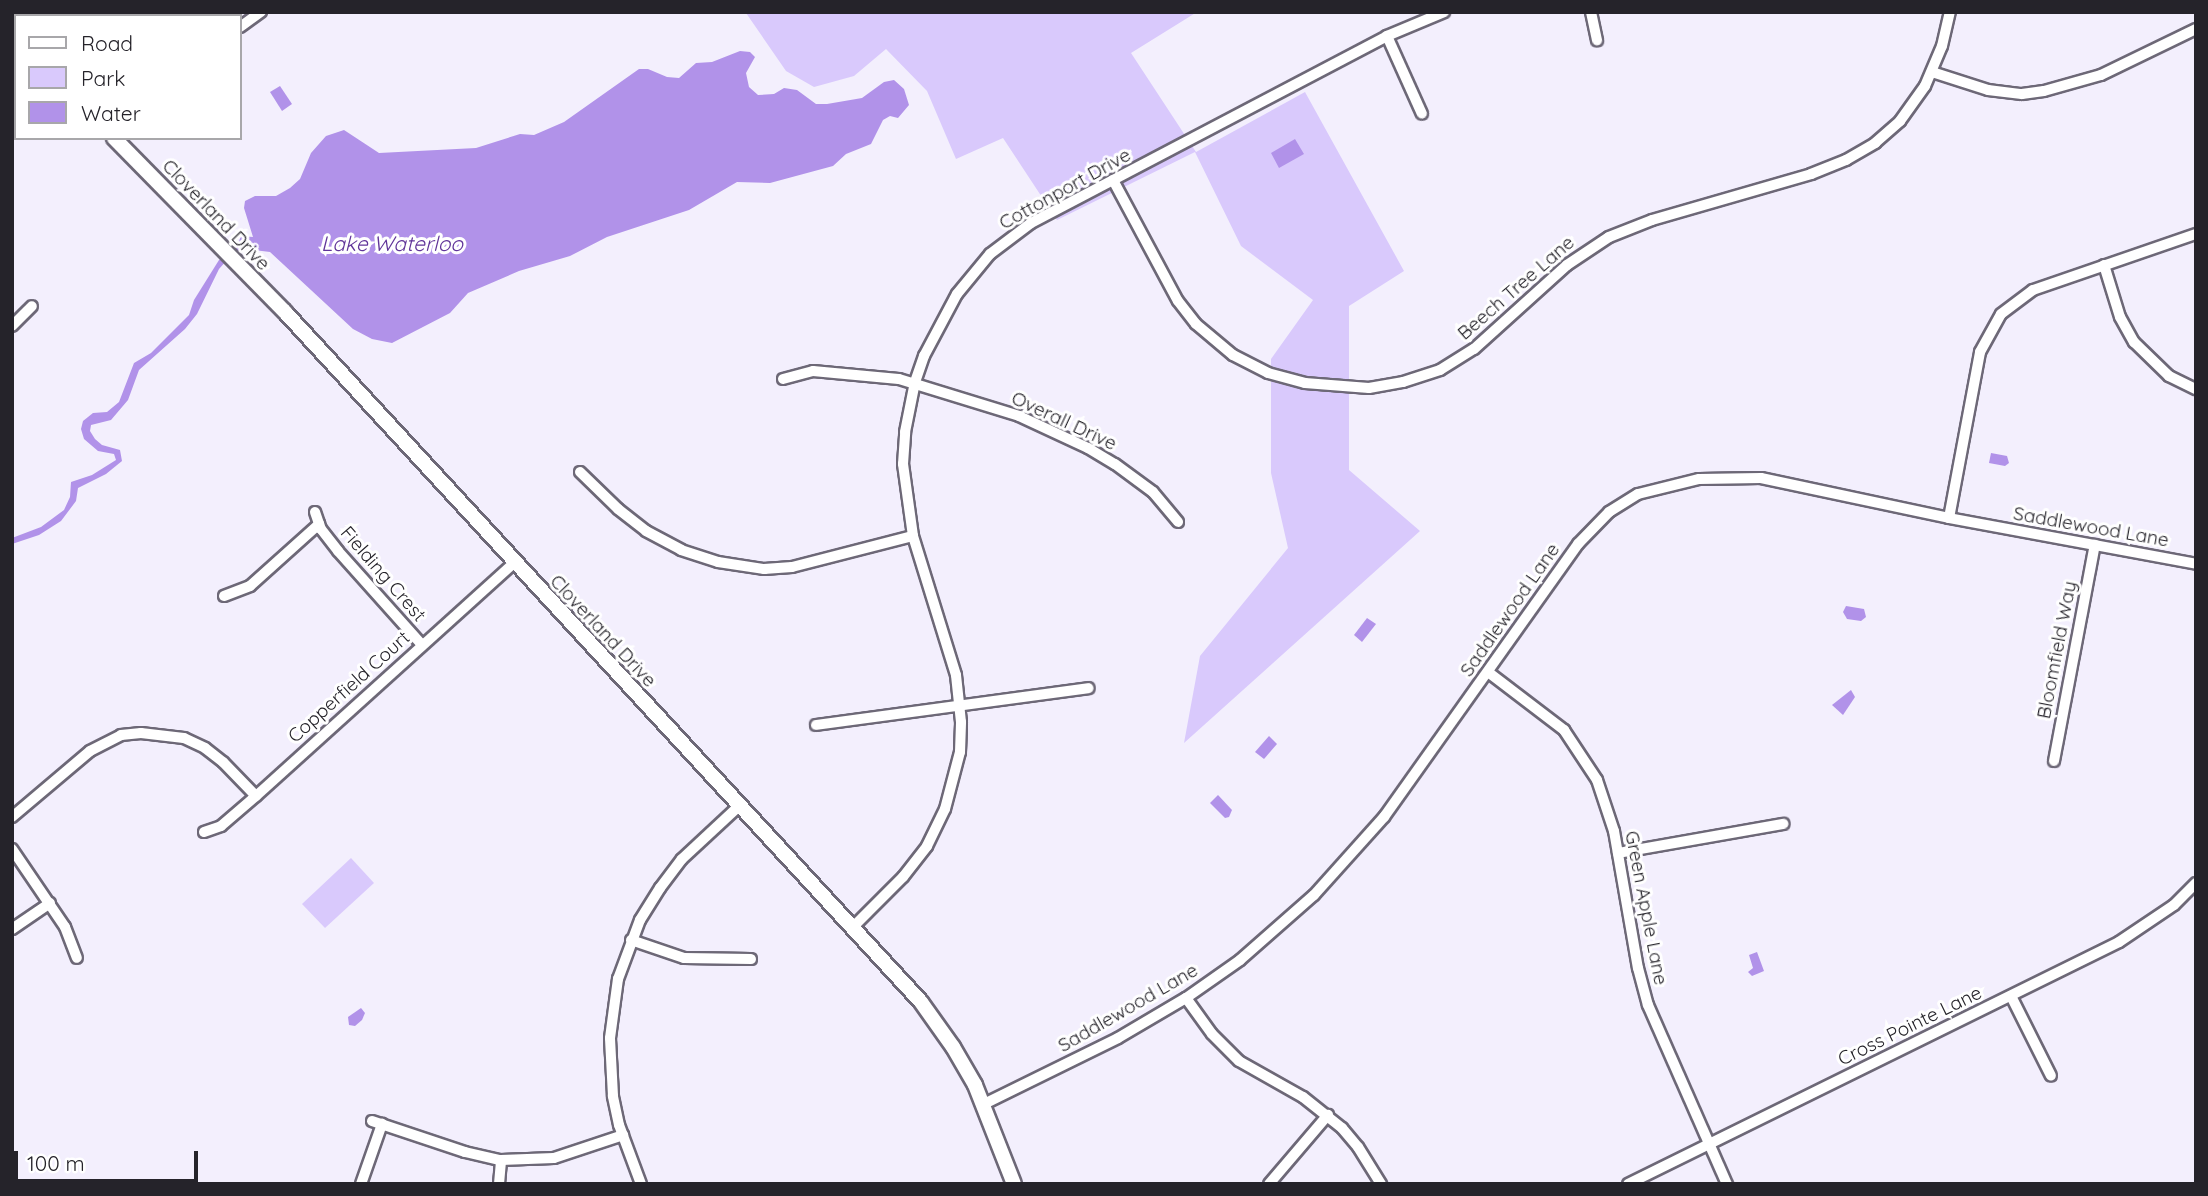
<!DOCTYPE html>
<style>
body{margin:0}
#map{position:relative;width:2208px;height:1196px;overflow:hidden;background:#f3effd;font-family:Quicksand,sans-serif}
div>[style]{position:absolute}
.green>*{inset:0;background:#d9c9fc}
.water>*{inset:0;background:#b192e9}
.roads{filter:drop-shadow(2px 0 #6d6877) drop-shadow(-2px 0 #6d6877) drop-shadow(0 2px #6d6877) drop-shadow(0 -2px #6d6877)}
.street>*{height:10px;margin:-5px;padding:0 5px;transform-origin:5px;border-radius:5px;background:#fff}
.secondary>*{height:14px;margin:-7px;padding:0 7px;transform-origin:7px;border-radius:7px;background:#fff}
span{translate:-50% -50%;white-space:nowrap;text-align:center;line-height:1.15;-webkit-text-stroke:6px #fff;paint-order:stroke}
.street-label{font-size:19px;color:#25232a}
.water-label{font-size:21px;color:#603499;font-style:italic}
.frame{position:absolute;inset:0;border:14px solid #25232a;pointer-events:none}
.legend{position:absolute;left:14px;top:14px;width:228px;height:126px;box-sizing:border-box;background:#fff;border:2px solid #a8a7aa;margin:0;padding:9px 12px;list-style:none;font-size:21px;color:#25232a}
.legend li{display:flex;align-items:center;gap:14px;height:35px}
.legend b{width:35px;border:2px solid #a8a7aa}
.scale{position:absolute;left:14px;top:1151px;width:184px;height:32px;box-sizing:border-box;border:4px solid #25232a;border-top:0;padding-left:9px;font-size:21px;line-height:24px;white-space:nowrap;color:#25232a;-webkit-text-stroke:5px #fff;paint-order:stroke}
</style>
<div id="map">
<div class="green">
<div style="clip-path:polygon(1197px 12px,1131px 53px,1196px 152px,1305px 92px,1404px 271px,1349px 306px,1349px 470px,1420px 531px,1184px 743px,1200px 656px,1288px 548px,1271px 473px,1271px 359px,1313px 300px,1241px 246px,1195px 152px,1057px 220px,1003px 138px,956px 159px,927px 91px,886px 49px,854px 76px,814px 87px,786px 71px,746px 13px)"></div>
<div style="clip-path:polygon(351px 858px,374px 883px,325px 928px,302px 904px)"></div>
</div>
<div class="water">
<div style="clip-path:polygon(740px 51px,750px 52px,755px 57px,746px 73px,749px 87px,758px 95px,774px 94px,784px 88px,797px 90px,816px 104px,827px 104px,862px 98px,884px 82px,894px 80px,904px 89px,909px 105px,898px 118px,890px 116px,883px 120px,871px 144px,846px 154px,833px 166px,770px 183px,737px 182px,689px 210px,607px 237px,570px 256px,519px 271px,468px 293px,450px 313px,392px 343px,372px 339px,353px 329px,270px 252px,245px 249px,227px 260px,219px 269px,197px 314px,185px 329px,139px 370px,128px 400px,111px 420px,91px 425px,90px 431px,95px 439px,102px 445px,120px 450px,122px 461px,106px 474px,78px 488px,76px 501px,61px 521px,39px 535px,12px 544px,12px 538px,41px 527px,64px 510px,70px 497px,71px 482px,92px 475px,116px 460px,114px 454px,98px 451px,84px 439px,81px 429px,83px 421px,93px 413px,107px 412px,119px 402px,134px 363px,151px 353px,189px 315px,194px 300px,219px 260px,236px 249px,241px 236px,253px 237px,244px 208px,245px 201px,255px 196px,276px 196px,290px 188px,300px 179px,311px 153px,326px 136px,344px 130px,379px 153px,476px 148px,520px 134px,534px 135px,564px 122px,639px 69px,648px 69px,667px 77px,679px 78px,696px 63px,712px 62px)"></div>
<div style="clip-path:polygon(280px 86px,292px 104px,282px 111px,270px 92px)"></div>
<div style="clip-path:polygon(1295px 139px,1304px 154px,1279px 168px,1271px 153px)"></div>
<div style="clip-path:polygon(1991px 453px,2007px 456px,2009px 463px,2005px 466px,1989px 463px)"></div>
<div style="clip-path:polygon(1846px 606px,1864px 609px,1866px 617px,1861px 621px,1847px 619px,1843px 612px)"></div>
<div style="clip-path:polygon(1367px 618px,1376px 624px,1362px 642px,1354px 635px)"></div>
<div style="clip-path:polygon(1851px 690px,1855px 697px,1843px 715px,1832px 705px)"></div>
<div style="clip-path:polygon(1269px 736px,1277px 744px,1264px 759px,1255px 752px)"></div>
<div style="clip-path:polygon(1218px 795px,1232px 810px,1229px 817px,1225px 818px,1210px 803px)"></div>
<div style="clip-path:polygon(1757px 952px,1764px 971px,1752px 976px,1748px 972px,1753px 968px,1749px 955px)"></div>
<div style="clip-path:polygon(361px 1008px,365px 1013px,362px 1020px,355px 1026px,349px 1025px,348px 1017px)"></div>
</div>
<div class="roads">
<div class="street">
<div style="left:180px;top:12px;width:4px;rotate:63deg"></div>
<div style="left:1591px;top:12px;width:29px;rotate:78deg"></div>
<div style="left:70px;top:16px;width:6px;rotate:-45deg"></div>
<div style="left:240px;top:27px;width:26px;rotate:-36deg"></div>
<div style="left:1387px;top:36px;width:85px;rotate:65.8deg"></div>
<div style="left:12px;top:71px;width:5px;rotate:-37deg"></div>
<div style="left:1932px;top:72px;width:59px;rotate:17.8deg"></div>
<div style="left:1988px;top:90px;width:34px;rotate:7deg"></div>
<div style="left:2022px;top:94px;width:22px;rotate:-8deg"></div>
<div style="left:2044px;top:91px;width:59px;rotate:-15.7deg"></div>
<div style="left:2101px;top:75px;width:106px;rotate:-25.8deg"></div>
<div style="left:1113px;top:180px;width:137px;rotate:61.8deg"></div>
<div style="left:1178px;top:301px;width:29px;rotate:52deg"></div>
<div style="left:1196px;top:324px;width:48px;rotate:40deg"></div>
<div style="left:1233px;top:355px;width:39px;rotate:27deg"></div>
<div style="left:1268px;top:373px;width:38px;rotate:15deg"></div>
<div style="left:1305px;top:383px;width:64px;rotate:4.5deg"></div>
<div style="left:1369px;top:388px;width:35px;rotate:-10deg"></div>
<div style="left:1403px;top:382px;width:39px;rotate:-18deg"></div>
<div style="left:1440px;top:370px;width:40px;rotate:-32deg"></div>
<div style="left:1474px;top:349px;width:125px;rotate:-42.1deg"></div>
<div style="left:1567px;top:265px;width:50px;rotate:-33.7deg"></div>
<div style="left:1609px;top:237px;width:46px;rotate:-21.6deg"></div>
<div style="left:1652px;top:220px;width:166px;rotate:-16.1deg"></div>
<div style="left:1811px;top:174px;width:38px;rotate:-22deg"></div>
<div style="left:1846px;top:160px;width:34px;rotate:-30deg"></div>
<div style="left:1875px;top:143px;width:33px;rotate:-41deg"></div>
<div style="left:1900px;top:121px;width:43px;rotate:-54.5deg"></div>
<div style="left:1925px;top:86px;width:43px;rotate:-67deg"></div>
<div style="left:1942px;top:46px;width:35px;rotate:-77deg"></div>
<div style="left:2104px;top:265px;width:54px;rotate:72.9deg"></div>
<div style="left:2120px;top:317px;width:29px;rotate:61deg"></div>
<div style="left:2134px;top:342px;width:49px;rotate:44.2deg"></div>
<div style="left:2169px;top:376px;width:30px;rotate:26deg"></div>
<div style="left:12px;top:326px;width:28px;rotate:-45deg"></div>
<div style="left:783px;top:379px;width:31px;rotate:-15deg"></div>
<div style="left:813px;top:371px;width:86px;rotate:5.3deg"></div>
<div style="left:899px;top:379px;width:126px;rotate:17.1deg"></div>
<div style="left:1019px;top:416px;width:76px;rotate:24.9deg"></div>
<div style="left:1088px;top:448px;width:31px;rotate:31deg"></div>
<div style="left:1115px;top:464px;width:47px;rotate:36.4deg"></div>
<div style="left:1153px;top:492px;width:39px;rotate:50deg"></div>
<div style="left:580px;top:472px;width:53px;rotate:44.2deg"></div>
<div style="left:618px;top:509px;width:36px;rotate:38deg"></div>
<div style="left:646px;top:531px;width:40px;rotate:28deg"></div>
<div style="left:681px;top:550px;width:39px;rotate:18deg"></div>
<div style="left:718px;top:562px;width:47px;rotate:8.7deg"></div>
<div style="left:764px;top:569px;width:28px;rotate:-4deg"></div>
<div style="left:792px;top:567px;width:125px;rotate:-14.4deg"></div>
<div style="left:315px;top:512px;width:18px;rotate:71deg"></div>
<div style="left:321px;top:529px;width:28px;rotate:52deg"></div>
<div style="left:338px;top:551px;width:126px;rotate:48.2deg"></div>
<div style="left:1949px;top:518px;width:169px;rotate:-79.4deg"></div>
<div style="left:1980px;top:352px;width:43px;rotate:-61.1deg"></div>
<div style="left:2001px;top:314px;width:40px;rotate:-37deg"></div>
<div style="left:2033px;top:290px;width:172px;rotate:-19deg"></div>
<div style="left:224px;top:596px;width:28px;rotate:-21deg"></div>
<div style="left:250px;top:586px;width:93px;rotate:-41.9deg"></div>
<div style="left:1488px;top:672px;width:96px;rotate:37.3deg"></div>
<div style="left:1564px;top:730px;width:60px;rotate:56.6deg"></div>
<div style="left:1597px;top:780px;width:54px;rotate:71.6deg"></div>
<div style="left:1614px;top:831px;width:139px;rotate:80.1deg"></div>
<div style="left:1638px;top:968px;width:38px;rotate:75deg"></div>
<div style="left:1648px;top:1005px;width:196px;rotate:66.2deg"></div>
<div style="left:816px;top:725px;width:275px;rotate:-7.7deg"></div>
<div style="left:2054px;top:761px;width:220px;rotate:-79.3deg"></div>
<div style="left:12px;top:817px;width:102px;rotate:-40.2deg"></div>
<div style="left:90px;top:751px;width:35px;rotate:-27deg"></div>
<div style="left:121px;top:735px;width:20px;rotate:-6deg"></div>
<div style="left:141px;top:733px;width:43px;rotate:6.6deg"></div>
<div style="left:184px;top:738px;width:23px;rotate:25deg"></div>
<div style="left:205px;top:748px;width:23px;rotate:38deg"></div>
<div style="left:223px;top:762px;width:47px;rotate:45.9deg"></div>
<div style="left:204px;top:832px;width:18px;rotate:-19deg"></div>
<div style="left:221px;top:826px;width:46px;rotate:-40.6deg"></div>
<div style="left:256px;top:796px;width:348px;rotate:-42.1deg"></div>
<div style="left:12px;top:849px;width:94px;rotate:55.8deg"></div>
<div style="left:65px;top:927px;width:33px;rotate:69deg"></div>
<div style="left:1618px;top:853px;width:168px;rotate:-10deg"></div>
<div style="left:852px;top:928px;width:72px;rotate:-45deg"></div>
<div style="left:903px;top:877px;width:39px;rotate:-52deg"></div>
<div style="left:927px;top:846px;width:41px;rotate:-64.1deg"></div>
<div style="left:945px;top:809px;width:59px;rotate:-75.3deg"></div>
<div style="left:960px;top:752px;width:30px;rotate:-88deg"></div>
<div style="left:961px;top:722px;width:47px;rotate:-96.1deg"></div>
<div style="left:956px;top:675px;width:145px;rotate:-107.2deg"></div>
<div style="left:913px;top:536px;width:73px;rotate:-97.9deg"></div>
<div style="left:903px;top:464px;width:32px;rotate:-86deg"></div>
<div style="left:905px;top:432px;width:51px;rotate:-78.7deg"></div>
<div style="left:915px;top:382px;width:28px;rotate:-71deg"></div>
<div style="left:924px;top:356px;width:70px;rotate:-62deg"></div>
<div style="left:957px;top:294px;width:52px;rotate:-50.5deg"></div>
<div style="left:990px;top:254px;width:51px;rotate:-37.1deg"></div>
<div style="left:1031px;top:223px;width:402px;rotate:-27.7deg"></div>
<div style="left:1387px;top:36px;width:62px;rotate:-22.8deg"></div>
<div style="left:12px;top:929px;width:46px;rotate:-34.4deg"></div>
<div style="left:631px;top:940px;width:56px;rotate:18.8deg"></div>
<div style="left:684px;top:958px;width:67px;rotate:0.9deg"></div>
<div style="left:2011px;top:996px;width:89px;rotate:63.4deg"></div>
<div style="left:1186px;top:998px;width:44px;rotate:54.2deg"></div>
<div style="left:1212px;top:1034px;width:38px;rotate:45deg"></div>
<div style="left:1239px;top:1061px;width:73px;rotate:29.4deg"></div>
<div style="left:1303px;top:1097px;width:50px;rotate:38.5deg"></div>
<div style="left:1342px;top:1128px;width:25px;rotate:50deg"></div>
<div style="left:1358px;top:1147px;width:44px;rotate:58.1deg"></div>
<div style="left:984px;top:1104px;width:149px;rotate:-26.2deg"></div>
<div style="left:1118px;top:1038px;width:79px;rotate:-30.5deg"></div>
<div style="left:1186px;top:998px;width:66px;rotate:-35.1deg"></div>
<div style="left:1240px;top:960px;width:98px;rotate:-41.3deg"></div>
<div style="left:1314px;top:895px;width:105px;rotate:-48.1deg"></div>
<div style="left:1384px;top:817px;width:335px;rotate:-54.6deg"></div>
<div style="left:1578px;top:544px;width:45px;rotate:-45.9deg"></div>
<div style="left:1609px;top:512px;width:34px;rotate:-32deg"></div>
<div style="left:1638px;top:494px;width:63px;rotate:-13.8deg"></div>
<div style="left:1699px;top:479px;width:62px;rotate:-0.9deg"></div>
<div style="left:1761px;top:478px;width:192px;rotate:12deg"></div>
<div style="left:1949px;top:518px;width:251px;rotate:10.5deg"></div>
<div style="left:372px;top:1121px;width:98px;rotate:18.4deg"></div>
<div style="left:465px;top:1152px;width:37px;rotate:13deg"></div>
<div style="left:501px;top:1160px;width:53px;rotate:-2.2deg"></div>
<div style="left:554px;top:1158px;width:73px;rotate:-18.4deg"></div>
<div style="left:361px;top:1184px;width:64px;rotate:-70.7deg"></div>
<div style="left:499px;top:1184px;width:24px;rotate:-85deg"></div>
<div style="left:641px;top:1184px;width:63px;rotate:-110.4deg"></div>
<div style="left:619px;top:1125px;width:30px;rotate:-102deg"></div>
<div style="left:613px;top:1096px;width:58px;rotate:-93deg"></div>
<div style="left:610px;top:1038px;width:60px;rotate:-82.3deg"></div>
<div style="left:618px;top:979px;width:63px;rotate:-69.6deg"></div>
<div style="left:640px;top:920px;width:38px;rotate:-58deg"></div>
<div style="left:660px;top:888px;width:36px;rotate:-53deg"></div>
<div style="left:682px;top:859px;width:78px;rotate:-42.9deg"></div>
<div style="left:1269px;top:1184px;width:91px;rotate:-49.5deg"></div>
<div style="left:1628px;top:1184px;width:547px;rotate:-26.24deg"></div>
<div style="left:2119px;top:942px;width:66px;rotate:-33.9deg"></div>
<div style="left:2174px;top:905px;width:31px;rotate:-45deg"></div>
</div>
<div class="secondary">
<div style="left:12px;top:30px;width:5px;rotate:37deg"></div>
<div style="left:114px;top:138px;width:244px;rotate:45.5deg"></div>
<div style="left:285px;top:312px;width:938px;rotate:47.33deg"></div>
<div style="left:921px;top:1002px;width:55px;rotate:54.6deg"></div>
<div style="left:953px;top:1047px;width:44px;rotate:59.9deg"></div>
<div style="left:975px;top:1085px;width:106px;rotate:68.5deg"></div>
</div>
</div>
<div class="street-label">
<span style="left:1065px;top:189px;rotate:-29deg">Cottonport Drive</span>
<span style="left:216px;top:215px;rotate:46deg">Cloverland Drive</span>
<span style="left:1516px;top:288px;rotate:-41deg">Beech Tree Lane</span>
<span style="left:1064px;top:421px;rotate:25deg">Overall Drive</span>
<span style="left:2091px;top:527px;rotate:10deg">Saddlewood Lane</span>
<span style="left:383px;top:574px;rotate:49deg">Fielding Crest</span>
<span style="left:1510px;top:610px;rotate:-55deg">Saddlewood Lane</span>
<span style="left:603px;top:631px;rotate:47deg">Cloverland Drive</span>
<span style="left:2057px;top:650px;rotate:-79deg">Bloomfield Way</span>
<span style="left:349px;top:687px;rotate:-42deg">Copperfield Court</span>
<span style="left:1646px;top:908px;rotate:79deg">Green Apple Lane</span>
<span style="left:1128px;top:1008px;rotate:-30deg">Saddlewood Lane</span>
<span style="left:1910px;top:1026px;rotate:-26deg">Cross Pointe Lane</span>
</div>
<div class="water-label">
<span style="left:392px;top:243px">Lake Waterloo</span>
</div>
<div class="frame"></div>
<ul class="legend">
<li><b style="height:9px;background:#fff"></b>Road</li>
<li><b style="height:19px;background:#d9c9fc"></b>Park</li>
<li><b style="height:19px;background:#b192e9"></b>Water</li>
</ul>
<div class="scale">100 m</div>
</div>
